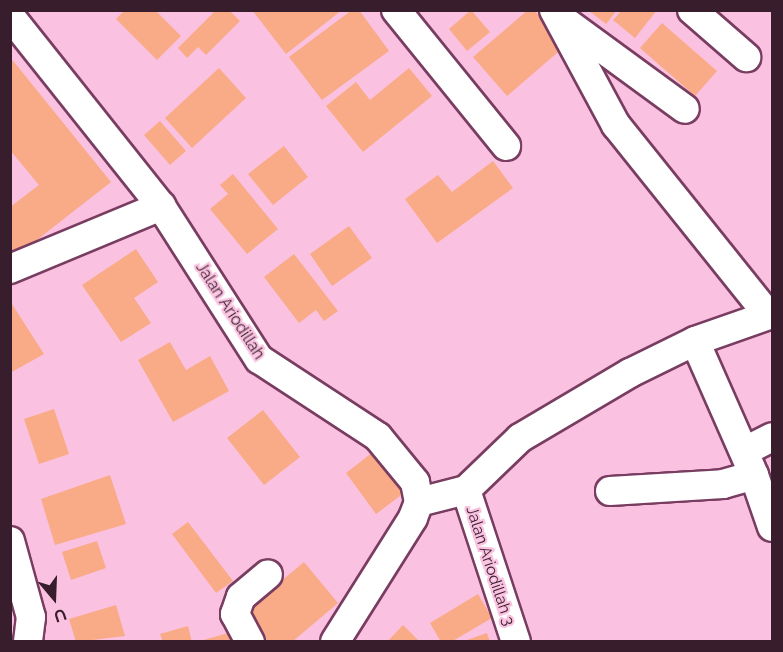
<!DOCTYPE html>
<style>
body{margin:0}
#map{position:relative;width:783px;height:652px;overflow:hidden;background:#fac2e0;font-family:Raleway,sans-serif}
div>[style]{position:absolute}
.building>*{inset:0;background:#f9aa86}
.roads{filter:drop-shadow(2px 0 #793d61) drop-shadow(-2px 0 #793d61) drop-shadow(0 2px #793d61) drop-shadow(0 -2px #793d61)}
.street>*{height:28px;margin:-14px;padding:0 14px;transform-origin:14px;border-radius:14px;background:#fff}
span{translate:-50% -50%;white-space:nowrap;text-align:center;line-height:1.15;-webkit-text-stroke:4.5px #fac2e0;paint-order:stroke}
.street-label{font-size:16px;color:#381e2d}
.frame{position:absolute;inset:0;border:12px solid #381e2d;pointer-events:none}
.north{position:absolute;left:24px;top:568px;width:60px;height:60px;-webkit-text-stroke:4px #fac2e0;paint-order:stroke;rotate:161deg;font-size:16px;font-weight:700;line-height:24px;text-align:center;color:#381e2d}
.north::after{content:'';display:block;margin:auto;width:21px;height:27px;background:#381e2d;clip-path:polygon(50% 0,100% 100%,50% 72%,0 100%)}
</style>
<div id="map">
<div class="building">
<div style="clip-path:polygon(125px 10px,155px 10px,181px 36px,157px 60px,116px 19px)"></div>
<div style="clip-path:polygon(216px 10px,229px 10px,240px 21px,206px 55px,198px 47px,187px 58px,178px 48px)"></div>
<div style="clip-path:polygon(252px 10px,342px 10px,286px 54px)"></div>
<div style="clip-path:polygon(352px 10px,359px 10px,389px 51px,322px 100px,289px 57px)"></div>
<div style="clip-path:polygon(471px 10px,490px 32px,467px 51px,449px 29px)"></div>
<div style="clip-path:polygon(528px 10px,534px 10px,565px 46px,507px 96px,473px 57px)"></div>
<div style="clip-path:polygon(588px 10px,617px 10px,606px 24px)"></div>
<div style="clip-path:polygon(622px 10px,657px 10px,635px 38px,613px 20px)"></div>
<div style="clip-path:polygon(662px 23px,717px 71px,695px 96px,640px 48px)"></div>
<div style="clip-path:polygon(10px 57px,111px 182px,10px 261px,10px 207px,39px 185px,10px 150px)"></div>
<div style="clip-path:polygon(219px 68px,246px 98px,192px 148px,165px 118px)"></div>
<div style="clip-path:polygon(409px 68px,432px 96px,363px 152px,326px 106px,356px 82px,370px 100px)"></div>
<div style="clip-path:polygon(160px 121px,186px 151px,170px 165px,144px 135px)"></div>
<div style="clip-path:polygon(284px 146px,308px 177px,273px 205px,248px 174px)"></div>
<div style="clip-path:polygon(493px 161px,513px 188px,437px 243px,405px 199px,438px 175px,452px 192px)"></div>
<div style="clip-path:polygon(233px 174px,278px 229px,247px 254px,210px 209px,228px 194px,220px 185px)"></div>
<div style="clip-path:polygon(349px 226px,372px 258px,332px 286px,310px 254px)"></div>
<div style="clip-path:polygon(136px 249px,158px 282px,134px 298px,151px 323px,121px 342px,82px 285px)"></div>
<div style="clip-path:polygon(294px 254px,338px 311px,324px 321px,316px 310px,299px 323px,264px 277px)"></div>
<div style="clip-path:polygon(10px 301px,44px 354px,10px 373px)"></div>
<div style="clip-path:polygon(170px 342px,186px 370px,210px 356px,229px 391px,173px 422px,138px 360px)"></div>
<div style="clip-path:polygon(54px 409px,69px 454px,39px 464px,24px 419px)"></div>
<div style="clip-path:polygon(263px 410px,300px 457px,264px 485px,227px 438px)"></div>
<div style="clip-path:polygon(373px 452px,404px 493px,376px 514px,346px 473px)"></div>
<div style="clip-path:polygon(110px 475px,126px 524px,55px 545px,41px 499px)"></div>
<div style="clip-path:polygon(188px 522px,233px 581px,216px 593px,172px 534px)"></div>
<div style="clip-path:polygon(97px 541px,106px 568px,71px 580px,62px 552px)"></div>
<div style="clip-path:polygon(304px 562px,338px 603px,292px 642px,267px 642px,243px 613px)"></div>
<div style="clip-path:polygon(478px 594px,492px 618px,451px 642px,441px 642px,430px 623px)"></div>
<div style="clip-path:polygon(116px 605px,125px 636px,76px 642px,69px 619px)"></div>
<div style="clip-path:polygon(403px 625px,420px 642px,387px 642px)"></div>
<div style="clip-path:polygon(188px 626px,192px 642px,163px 642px,160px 634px)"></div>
<div style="clip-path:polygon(235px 631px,238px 642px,200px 642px,200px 641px)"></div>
<div style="clip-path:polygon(487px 633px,490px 642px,464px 642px,464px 641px)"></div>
</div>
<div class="roads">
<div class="street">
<div style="left:396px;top:10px;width:175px;rotate:51deg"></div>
<div style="left:554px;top:10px;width:131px;rotate:61.7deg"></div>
<div style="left:616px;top:125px;width:243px;rotate:51.3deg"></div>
<div style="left:692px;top:10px;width:72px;rotate:41deg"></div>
<div style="left:10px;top:16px;width:243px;rotate:51.5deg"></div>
<div style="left:161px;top:206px;width:182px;rotate:57.4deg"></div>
<div style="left:259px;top:359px;width:142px;rotate:33.2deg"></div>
<div style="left:378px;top:437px;width:58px;rotate:50.6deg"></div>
<div style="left:415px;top:482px;width:20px;rotate:79deg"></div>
<div style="left:419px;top:502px;width:17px;rotate:111deg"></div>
<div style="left:413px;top:518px;width:146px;rotate:122.2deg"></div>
<div style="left:566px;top:22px;width:147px;rotate:36.2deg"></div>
<div style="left:10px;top:269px;width:164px;rotate:-22.6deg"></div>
<div style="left:745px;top:451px;width:30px;rotate:-27deg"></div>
<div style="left:754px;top:475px;width:55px;rotate:70.9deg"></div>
<div style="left:466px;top:490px;width:160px;rotate:71.8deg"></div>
<div style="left:610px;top:491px;width:113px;rotate:-3.5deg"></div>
<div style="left:723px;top:484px;width:32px;rotate:-16deg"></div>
<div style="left:754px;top:475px;width:146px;rotate:-113.8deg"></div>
<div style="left:419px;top:502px;width:49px;rotate:-14.3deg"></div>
<div style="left:466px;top:490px;width:75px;rotate:-43.9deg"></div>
<div style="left:520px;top:438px;width:128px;rotate:-30.6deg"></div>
<div style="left:630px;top:373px;width:72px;rotate:-26.2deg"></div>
<div style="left:695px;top:341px;width:82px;rotate:-19.3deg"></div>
<div style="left:10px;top:541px;width:79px;rotate:74.6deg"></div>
<div style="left:31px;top:617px;width:25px;rotate:97deg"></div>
<div style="left:250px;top:642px;width:32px;rotate:-118deg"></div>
<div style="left:235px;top:614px;width:18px;rotate:-71deg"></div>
<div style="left:241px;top:597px;width:35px;rotate:-40deg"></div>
</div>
</div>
<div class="street-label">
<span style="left:230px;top:311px;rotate:57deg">Jalan Ariodillah</span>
<span style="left:490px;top:566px;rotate:72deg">Jalan Ariodillah 3</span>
</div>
<div class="frame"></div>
<div class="north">U</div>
</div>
